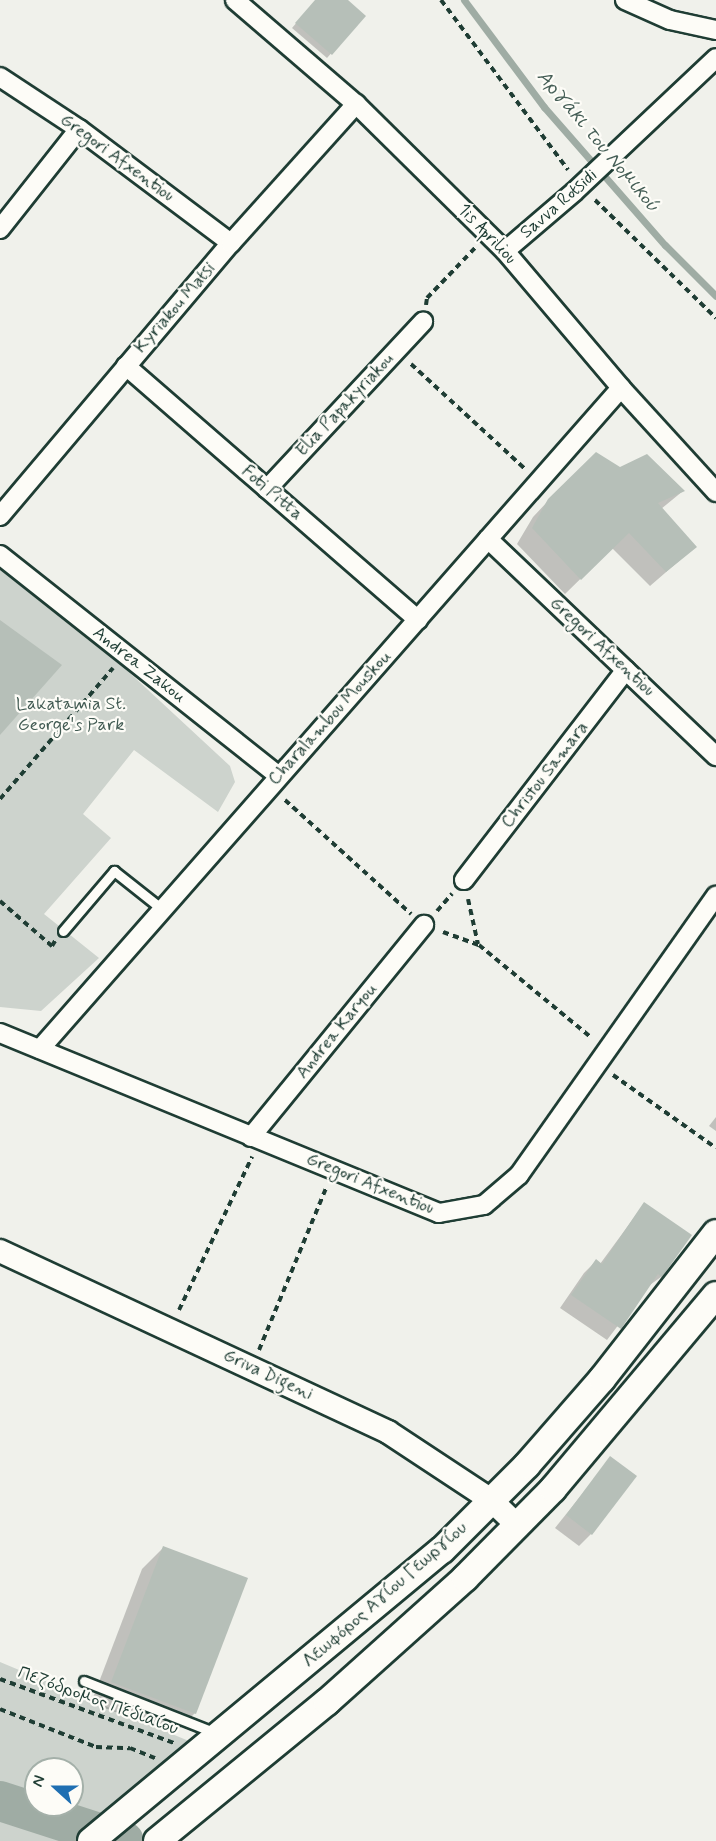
<!DOCTYPE html>
<meta charset="utf-8">
<style>
body{margin:0}
#map{position:relative;width:716px;height:1841px;overflow:hidden;background:#f0f1eb;font-family:Mynerve,sans-serif}
div>[style]{position:absolute}
.green>*{inset:0;background:#cdd3cd}
.shadow>*{inset:0;background:#0003}
.stream>*{height:7px;margin:-3.5px;padding:0 3.5px;transform-origin:3.5px;border-radius:3.5px;background:#9faca4}
.river>*{height:40px;margin:-20px;padding:0 20px;transform-origin:20px;border-radius:20px;background:#9faca4}
.building>*{inset:0;background:#b6bfb8}
.path>*{height:4px;margin-top:-2px;transform-origin:0;background:repeating-linear-gradient(90deg,#1f3d34 0 6px,transparent 0 10.5px)}
.roads{filter:drop-shadow(2px 0 #1f3d34) drop-shadow(-2px 0 #1f3d34) drop-shadow(0 2px #1f3d34) drop-shadow(0 -2px #1f3d34)}
.service>*{height:9px;margin:-4.5px;padding:0 4.5px;transform-origin:4.5px;border-radius:4.5px;background:#fdfcf7}
.minor>*{height:18px;margin:-9px;padding:0 9px;transform-origin:9px;border-radius:9px;background:#fdfcf7}
.tertiary>*{height:22px;margin:-11px;padding:0 11px;transform-origin:11px;border-radius:11px;background:#fdfcf7}
.secondary>*{height:26px;margin:-13px;padding:0 13px;transform-origin:13px;border-radius:13px;background:#fdfcf7}
span{translate:-50% -50%;white-space:nowrap;text-align:center;line-height:1.15;-webkit-text-stroke:4.5px #fdfcf7;paint-order:stroke}
.street-label{font-size:18px;color:#1f3d34}
.park-label{font-size:18px;color:#425b53}
.water-label{font-size:20px;color:#455e56;font-style:italic}
.north{position:absolute;left:24px;top:1757px;width:60px;height:60px;box-sizing:border-box;background:#fdfcf7;border:2px solid #a4b0a9;border-radius:50%;rotate:291deg;font-size:16px;font-weight:700;line-height:24px;text-align:center;color:#1f3d34}
.north::after{content:'';display:block;margin:auto;width:21px;height:27px;background:#1f6fb2;clip-path:polygon(50% 0,100% 100%,50% 72%,0 100%)}
</style>
<div id="map">
<div class="green">
<div style="clip-path:polygon(0 568px,91px 637px,230px 766px,235px 782px,218px 812px,134px 750px,83px 814px,111px 838px,44px 914px,99px 958px,41px 1011px,0 1007px)"></div>
<div style="clip-path:polygon(evenodd,0 1662px,196px 1744px,65px 1841px,0 1841px,0 1662px,36px 1769px,72px 1769px,72px 1805px,36px 1805px,36px 1769px)"></div>
</div>
<div class="shadow">
<div style="clip-path:polygon(316px 0,346px 0,364px 16px,327px 58px,292px 28px)"></div>
<div style="clip-path:polygon(619px 469px,683px 491px,661px 509px,695px 547px,650px 586px,612px 548px,565px 594px,517px 544px,533px 517px,549px 500px)"></div>
<div style="clip-path:polygon(716px 1117px,716px 1131px,709px 1126px)"></div>
<div style="clip-path:polygon(644px 1204px,689px 1235px,661px 1277px,647px 1287px,607px 1340px,560px 1308px,584px 1273px,596px 1261px,600px 1264px)"></div>
<div style="clip-path:polygon(611px 1458px,591px 1534px,579px 1546px,555px 1528px)"></div>
<div style="clip-path:polygon(163px 1548px,195px 1713px,174px 1734px,91px 1703px,142px 1569px)"></div>
</div>
<div class="stream">
<div style="left:464px;top:0;width:134px;rotate:53.2deg"></div>
<div style="left:544px;top:107px;width:184px;rotate:48.8deg"></div>
<div style="left:665px;top:245px;width:72px;rotate:45deg"></div>
</div>
<div class="river">
<div style="left:0;top:1801px;width:130px;rotate:17.9deg"></div>
</div>
<div class="building">
<div style="clip-path:polygon(315px 0,348px 0,366px 16px,332px 55px,295px 23px)"></div>
<div style="clip-path:polygon(596px 452px,620px 467px,647px 454px,685px 491px,658px 503px,697px 547px,666px 572px,629px 533px,581px 580px,532px 528px,548px 499px)"></div>
<div style="clip-path:polygon(0 620px,62px 665px,0 735px)"></div>
<div style="clip-path:polygon(644px 1202px,692px 1235px,662px 1277px,658px 1274px,621px 1329px,571px 1295px,596px 1259px,602px 1264px)"></div>
<div style="clip-path:polygon(610px 1456px,637px 1476px,592px 1535px,566px 1515px)"></div>
<div style="clip-path:polygon(163px 1546px,248px 1578px,196px 1714px,111px 1682px)"></div>
</div>
<div class="path">
<div style="left:441px;top:0;width:212px;rotate:53.2deg"></div>
<div style="left:595px;top:200px;width:169px;rotate:44.3deg"></div>
<div style="left:426px;top:305px;width:7px;rotate:-82deg"></div>
<div style="left:427px;top:298px;width:69px;rotate:-46.2deg"></div>
<div style="left:411px;top:364px;width:155px;rotate:42.6deg"></div>
<div style="left:0;top:799px;width:173px;rotate:-49.2deg"></div>
<div style="left:285px;top:800px;width:170px;rotate:42.1deg"></div>
<div style="left:468px;top:899px;width:46px;rotate:77.5deg"></div>
<div style="left:0;top:901px;width:69px;rotate:40.9deg"></div>
<div style="left:52px;top:946px;width:6px;rotate:-59deg"></div>
<div style="left:437px;top:911px;width:23px;rotate:-49deg"></div>
<div style="left:443px;top:932px;width:38px;rotate:20deg"></div>
<div style="left:479px;top:945px;width:146px;rotate:39.5deg"></div>
<div style="left:613px;top:1075px;width:126px;rotate:35.3deg"></div>
<div style="left:179px;top:1310px;width:170px;rotate:-64.5deg"></div>
<div style="left:259px;top:1350px;width:175px;rotate:-67.5deg"></div>
<div style="left:0;top:1679px;width:185px;rotate:20.2deg"></div>
<div style="left:0;top:1709px;width:103px;rotate:21.6deg"></div>
<div style="left:96px;top:1747px;width:34px;rotate:2deg"></div>
<div style="left:130px;top:1748px;width:27px;rotate:22deg"></div>
</div>
<div class="roads">
<div class="service">
<div style="left:63px;top:931px;width:79px;rotate:-49.6deg"></div>
<div style="left:114px;top:871px;width:61px;rotate:38.4deg"></div>
<div style="left:84px;top:1681px;width:142px;rotate:21.5deg"></div>
</div>
<div class="minor">
<div style="left:235px;top:0;width:160px;rotate:40.7deg"></div>
<div style="left:356px;top:104px;width:209px;rotate:44.6deg"></div>
<div style="left:505px;top:251px;width:180px;rotate:49.7deg"></div>
<div style="left:621px;top:388px;width:141px;rotate:47.6deg"></div>
<div style="left:625px;top:0;width:49px;rotate:24deg"></div>
<div style="left:670px;top:20px;width:47px;rotate:12.3deg"></div>
<div style="left:0;top:77px;width:95px;rotate:33.4deg"></div>
<div style="left:79px;top:129px;width:190px;rotate:36.9deg"></div>
<div style="left:0;top:229px;width:127px;rotate:-51.7deg"></div>
<div style="left:505px;top:251px;width:91px;rotate:-40.5deg"></div>
<div style="left:574px;top:192px;width:195px;rotate:-43.3deg"></div>
<div style="left:126px;top:366px;width:387px;rotate:41deg"></div>
<div style="left:267px;top:489px;width:229px;rotate:-47deg"></div>
<div style="left:0;top:516px;width:358px;rotate:-49.8deg"></div>
<div style="left:231px;top:243px;width:187px;rotate:-48deg"></div>
<div style="left:488px;top:539px;width:315px;rotate:43.6deg"></div>
<div style="left:0;top:555px;width:355px;rotate:38.4deg"></div>
<div style="left:464px;top:880px;width:265px;rotate:-52.4deg"></div>
<div style="left:0;top:1033px;width:474px;rotate:22.3deg"></div>
<div style="left:439px;top:1213px;width:46px;rotate:-10.1deg"></div>
<div style="left:484px;top:1205px;width:46px;rotate:-40.6deg"></div>
<div style="left:519px;top:1175px;width:342px;rotate:-54.8deg"></div>
<div style="left:40px;top:1049px;width:880px;rotate:-48.69deg"></div>
<div style="left:251px;top:1137px;width:274px;rotate:-50.8deg"></div>
</div>
<div class="tertiary">
<div style="left:0;top:1251px;width:428px;rotate:25deg"></div>
<div style="left:388px;top:1432px;width:123px;rotate:33.4deg"></div>
<div style="left:491px;top:1500px;width:37px;rotate:44deg"></div>
</div>
<div class="secondary">
<div style="left:91px;top:1841px;width:456px;rotate:-39.7deg"></div>
<div style="left:442px;top:1550px;width:120px;rotate:-45deg"></div>
<div style="left:527px;top:1465px;width:114px;rotate:-48.9deg"></div>
<div style="left:602px;top:1379px;width:185px;rotate:-52deg"></div>
<div style="left:157px;top:1841px;width:220px;rotate:-39.3deg"></div>
<div style="left:327px;top:1702px;width:186px;rotate:-41.9deg"></div>
<div style="left:465px;top:1578px;width:125px;rotate:-45.3deg"></div>
<div style="left:553px;top:1489px;width:253px;rotate:-50deg"></div>
</div>
</div>
<div class="street-label">
<span style="left:117px;top:158px;rotate:36deg">Gregori Afxentiou</span>
<span style="left:559px;top:204px;rotate:-41deg">Savva Rotsidi</span>
<span style="left:487px;top:234px;rotate:46deg">1is Apriliou</span>
<span style="left:175px;top:308px;rotate:-49deg">Kyriakou Matsi</span>
<span style="left:345px;top:405px;rotate:-47deg">Elia Papakyriakou</span>
<span style="left:272px;top:493px;rotate:41deg">Foti Pitta</span>
<span style="left:602px;top:647px;rotate:43deg">Gregori Afxentiou</span>
<span style="left:139px;top:665px;rotate:38deg">Andrea Zakou</span>
<span style="left:330px;top:718px;rotate:-48deg">Charalambou Mouskou</span>
<span style="left:545px;top:775px;rotate:-52deg">Christou Samara</span>
<span style="left:337px;top:1031px;rotate:-51deg">Andrea Karyou</span>
<span style="left:370px;top:1184px;rotate:22deg">Gregori Afxentiou</span>
<span style="left:268px;top:1375px;rotate:25deg">Griva Digeni</span>
<span style="left:385px;top:1595px;rotate:-41deg">Λεωφόρος Αγίου Γεωργίου</span>
<span style="left:98px;top:1701px;rotate:20deg">Πεζόδρομος Πεδιαίου</span>
</div>
<div class="park-label">
<span style="left:71px;top:715px">Lakatamia St.<br>George's Park</span>
</div>
<div class="water-label">
<span style="left:598px;top:141px;rotate:50deg">Αργάκι του Νομικού</span>
</div>
<div class="north">N</div>
</div>
